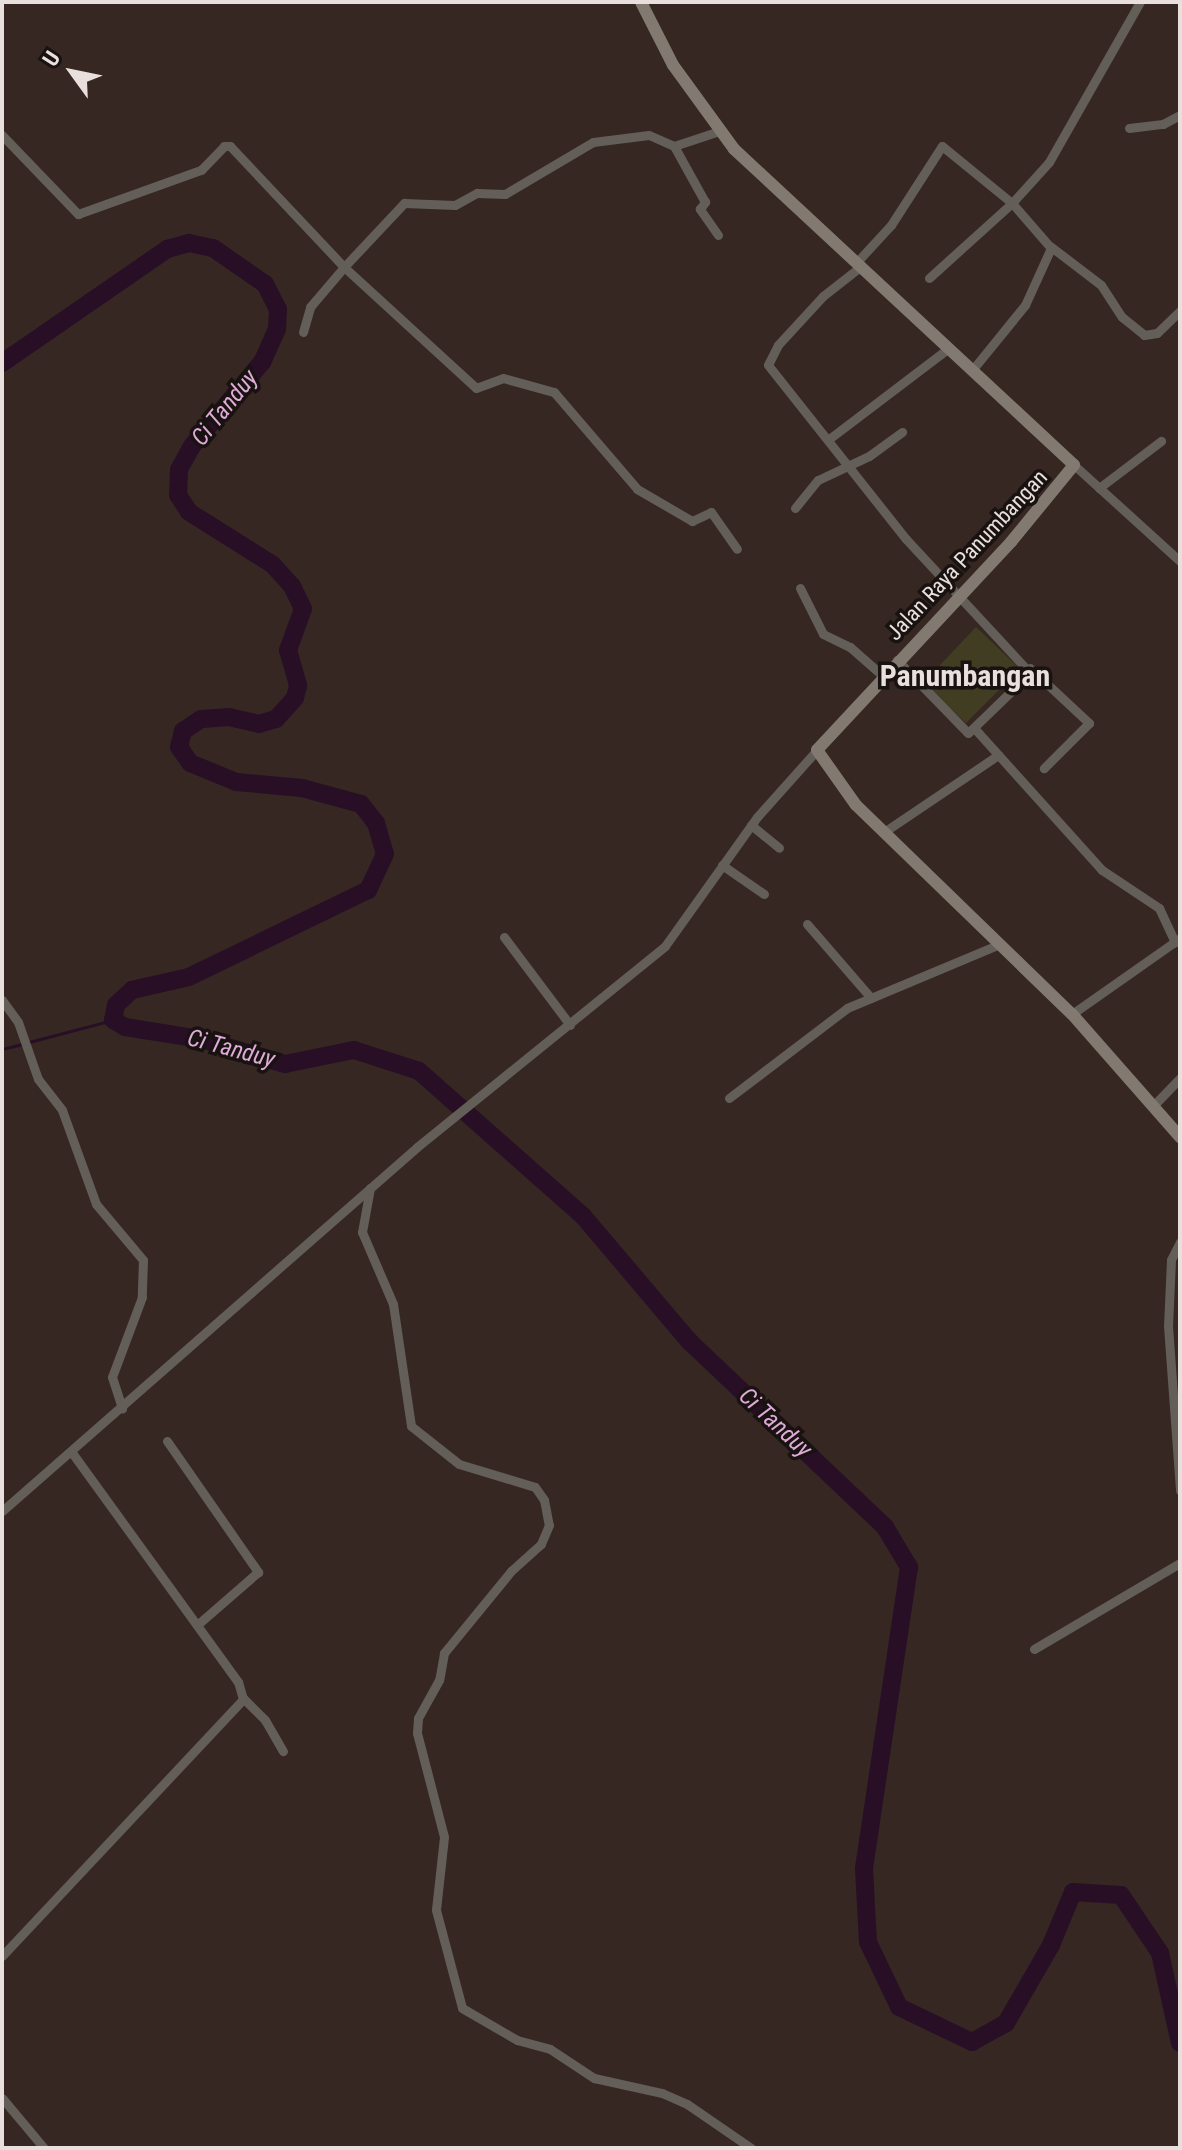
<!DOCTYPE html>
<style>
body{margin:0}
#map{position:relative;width:1182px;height:2150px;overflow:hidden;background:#362723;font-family:"Roboto Condensed",sans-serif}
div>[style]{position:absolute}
.green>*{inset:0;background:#403d23}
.stream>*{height:3px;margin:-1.5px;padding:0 1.5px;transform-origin:1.5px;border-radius:1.5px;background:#280f26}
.river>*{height:18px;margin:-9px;padding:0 9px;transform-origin:9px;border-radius:9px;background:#280f26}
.minor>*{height:9px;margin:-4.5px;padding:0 4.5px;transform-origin:4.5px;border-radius:4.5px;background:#635e58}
.secondary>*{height:12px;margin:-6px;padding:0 6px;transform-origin:6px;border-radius:6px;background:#827a71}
span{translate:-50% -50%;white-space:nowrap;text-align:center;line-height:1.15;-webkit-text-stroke:7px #181210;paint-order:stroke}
.street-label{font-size:22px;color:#e9dfdc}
.water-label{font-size:24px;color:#dfaad8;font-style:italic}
.district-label{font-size:30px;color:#e9dfdc;font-weight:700}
.frame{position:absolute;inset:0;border:4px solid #e9dfdc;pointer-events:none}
.north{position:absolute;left:32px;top:32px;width:80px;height:80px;-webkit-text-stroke:6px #181210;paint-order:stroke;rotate:303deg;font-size:22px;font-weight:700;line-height:32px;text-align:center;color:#e9dfdc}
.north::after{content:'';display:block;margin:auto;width:28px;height:36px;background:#e9dfdc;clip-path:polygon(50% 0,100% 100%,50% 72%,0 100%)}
</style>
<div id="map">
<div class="green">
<div style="clip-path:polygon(976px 627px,1020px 669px,966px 723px,923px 683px)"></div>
</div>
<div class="stream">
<div style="left:29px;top:1042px;width:87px;rotate:-14.7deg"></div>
<div style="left:2px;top:1049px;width:21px;rotate:-14deg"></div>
</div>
<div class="river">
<div style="left:2px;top:363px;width:201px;rotate:-34.6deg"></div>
<div style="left:167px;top:249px;width:23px;rotate:-15deg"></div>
<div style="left:189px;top:243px;width:25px;rotate:12deg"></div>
<div style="left:213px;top:248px;width:63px;rotate:34.7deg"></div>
<div style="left:265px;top:284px;width:28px;rotate:63deg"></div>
<div style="left:278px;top:309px;width:20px;rotate:93deg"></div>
<div style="left:277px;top:329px;width:36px;rotate:114deg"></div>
<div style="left:262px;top:362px;width:109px;rotate:129.8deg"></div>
<div style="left:192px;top:446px;width:26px;rotate:119deg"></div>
<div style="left:179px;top:469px;width:26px;rotate:92deg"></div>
<div style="left:178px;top:495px;width:20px;rotate:57deg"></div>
<div style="left:189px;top:512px;width:99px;rotate:32.2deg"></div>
<div style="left:273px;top:565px;width:28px;rotate:48deg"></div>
<div style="left:292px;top:586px;width:25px;rotate:64deg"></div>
<div style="left:303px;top:609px;width:44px;rotate:110.1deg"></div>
<div style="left:288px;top:650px;width:37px;rotate:74deg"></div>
<div style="left:298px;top:686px;width:12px;rotate:104deg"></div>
<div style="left:295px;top:698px;width:28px;rotate:132deg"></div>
<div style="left:276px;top:719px;width:18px;rotate:164deg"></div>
<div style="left:259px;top:724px;width:31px;rotate:-167deg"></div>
<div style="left:229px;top:717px;width:28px;rotate:176deg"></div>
<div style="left:201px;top:719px;width:22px;rotate:146deg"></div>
<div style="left:183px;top:731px;width:16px;rotate:104deg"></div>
<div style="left:179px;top:747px;width:19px;rotate:55deg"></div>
<div style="left:190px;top:763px;width:50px;rotate:22.4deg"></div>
<div style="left:236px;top:782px;width:66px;rotate:5.2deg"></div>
<div style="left:302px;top:788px;width:61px;rotate:15.2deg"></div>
<div style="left:361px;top:804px;width:24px;rotate:52deg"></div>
<div style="left:376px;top:823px;width:32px;rotate:74deg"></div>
<div style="left:385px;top:854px;width:40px;rotate:115deg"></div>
<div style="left:368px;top:890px;width:199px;rotate:154.1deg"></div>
<div style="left:189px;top:977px;width:58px;rotate:167.2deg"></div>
<div style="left:132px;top:990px;width:22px;rotate:137deg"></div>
<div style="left:116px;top:1005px;width:15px;rotate:101deg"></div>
<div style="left:113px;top:1020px;width:14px;rotate:30deg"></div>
<div style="left:125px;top:1027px;width:77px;rotate:9deg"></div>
<div style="left:201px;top:1039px;width:88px;rotate:16.6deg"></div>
<div style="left:285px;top:1064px;width:70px;rotate:-11.5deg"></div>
<div style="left:354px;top:1050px;width:68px;rotate:17.9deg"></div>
<div style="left:419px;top:1071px;width:219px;rotate:41.5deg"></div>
<div style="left:583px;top:1216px;width:164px;rotate:49.7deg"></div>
<div style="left:689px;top:1341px;width:270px;rotate:43.5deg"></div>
<div style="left:885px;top:1527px;width:47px;rotate:59deg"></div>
<div style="left:909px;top:1567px;width:305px;rotate:98.5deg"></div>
<div style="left:864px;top:1869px;width:73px;rotate:86.9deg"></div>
<div style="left:868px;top:1942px;width:72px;rotate:64.5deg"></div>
<div style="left:899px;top:2007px;width:81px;rotate:25.6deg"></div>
<div style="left:972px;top:2042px;width:39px;rotate:-29deg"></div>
<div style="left:1006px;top:2023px;width:90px;rotate:-60deg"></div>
<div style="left:1051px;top:1945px;width:57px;rotate:-67.5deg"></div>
<div style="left:1073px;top:1892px;width:48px;rotate:3.6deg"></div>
<div style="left:1121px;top:1895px;width:70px;rotate:56.1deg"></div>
<div style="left:1160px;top:1953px;width:92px;rotate:77.5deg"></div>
</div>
<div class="minor">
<div style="left:1129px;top:128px;width:34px;rotate:-7deg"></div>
<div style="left:1163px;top:124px;width:19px;rotate:-28deg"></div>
<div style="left:2px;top:135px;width:110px;rotate:46.1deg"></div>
<div style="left:78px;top:214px;width:131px;rotate:-19.7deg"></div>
<div style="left:201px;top:170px;width:33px;rotate:-46deg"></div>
<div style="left:224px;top:146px;width:6px"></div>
<div style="left:230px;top:146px;width:166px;rotate:46.7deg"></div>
<div style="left:344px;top:267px;width:88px;rotate:-46.8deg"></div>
<div style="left:404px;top:203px;width:51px;rotate:2.2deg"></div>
<div style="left:455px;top:205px;width:25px;rotate:-29deg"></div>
<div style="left:477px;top:193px;width:28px;rotate:2deg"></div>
<div style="left:505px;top:194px;width:102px;rotate:-30.6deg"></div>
<div style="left:593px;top:142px;width:56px;rotate:-7.1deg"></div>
<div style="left:649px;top:135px;width:27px;rotate:24deg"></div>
<div style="left:718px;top:235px;width:32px;rotate:-125deg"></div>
<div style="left:700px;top:209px;width:9px;rotate:-54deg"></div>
<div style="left:705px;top:202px;width:64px;rotate:-119deg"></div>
<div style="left:674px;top:146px;width:47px;rotate:-18.4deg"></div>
<div style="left:1050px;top:246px;width:64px;rotate:37.4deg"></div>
<div style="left:1101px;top:285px;width:38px;rotate:57deg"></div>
<div style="left:1122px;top:317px;width:28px;rotate:39deg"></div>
<div style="left:1144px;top:335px;width:13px;rotate:-9deg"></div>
<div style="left:1157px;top:333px;width:32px;rotate:-44deg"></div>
<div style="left:856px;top:263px;width:52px;rotate:-47.4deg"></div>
<div style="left:891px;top:225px;width:94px;rotate:-57.2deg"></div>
<div style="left:942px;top:146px;width:90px;rotate:39.2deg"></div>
<div style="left:1012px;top:203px;width:112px;rotate:137.9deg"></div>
<div style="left:860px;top:267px;width:47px;rotate:141.9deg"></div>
<div style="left:823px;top:296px;width:67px;rotate:132.6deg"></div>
<div style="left:778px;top:345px;width:22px;rotate:117deg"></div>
<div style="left:768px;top:365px;width:222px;rotate:51.6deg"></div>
<div style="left:906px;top:539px;width:183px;rotate:47.2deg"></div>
<div style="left:1030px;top:673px;width:86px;rotate:135.9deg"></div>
<div style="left:968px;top:733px;width:102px;rotate:-134.2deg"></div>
<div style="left:303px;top:332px;width:26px;rotate:-74deg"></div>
<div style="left:310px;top:307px;width:52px;rotate:-49.6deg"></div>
<div style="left:344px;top:267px;width:179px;rotate:42.5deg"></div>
<div style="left:476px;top:388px;width:29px;rotate:-20deg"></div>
<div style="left:503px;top:378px;width:53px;rotate:15.4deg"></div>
<div style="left:554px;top:392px;width:128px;rotate:49.4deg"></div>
<div style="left:637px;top:489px;width:64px;rotate:30.2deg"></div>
<div style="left:692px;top:521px;width:21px;rotate:-25deg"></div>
<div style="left:711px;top:512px;width:45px;rotate:54.9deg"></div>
<div style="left:973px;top:369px;width:82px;rotate:-50.9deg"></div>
<div style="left:1025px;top:305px;width:63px;rotate:-65.5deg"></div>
<div style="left:1051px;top:248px;width:60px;rotate:-130.9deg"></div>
<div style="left:1012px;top:203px;width:55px;rotate:-47.9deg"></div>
<div style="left:1049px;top:162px;width:184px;rotate:-60.4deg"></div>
<div style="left:829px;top:439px;width:151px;rotate:-37.2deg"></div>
<div style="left:1074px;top:465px;width:143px;rotate:42.2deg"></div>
<div style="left:1099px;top:488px;width:78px;rotate:-37.2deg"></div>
<div style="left:795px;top:508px;width:36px;rotate:-51deg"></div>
<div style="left:818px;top:480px;width:56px;rotate:-25.2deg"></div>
<div style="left:869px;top:456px;width:41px;rotate:-36deg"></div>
<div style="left:800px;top:588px;width:51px;rotate:63.4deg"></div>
<div style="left:823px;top:634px;width:30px;rotate:26deg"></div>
<div style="left:850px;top:647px;width:44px;rotate:41.3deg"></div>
<div style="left:1030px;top:668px;width:81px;rotate:43deg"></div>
<div style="left:1089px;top:723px;width:64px;rotate:135deg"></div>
<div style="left:975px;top:729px;width:190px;rotate:48deg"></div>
<div style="left:1102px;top:870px;width:69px;rotate:33.7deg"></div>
<div style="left:1159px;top:908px;width:38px;rotate:65deg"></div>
<div style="left:751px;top:825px;width:36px;rotate:39deg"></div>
<div style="left:884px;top:832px;width:138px;rotate:-34deg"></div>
<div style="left:722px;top:865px;width:51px;rotate:34.6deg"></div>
<div style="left:807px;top:924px;width:98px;rotate:49.1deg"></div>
<div style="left:504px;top:937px;width:110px;rotate:53.1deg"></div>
<div style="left:2px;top:1000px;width:27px;rotate:54deg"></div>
<div style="left:18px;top:1022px;width:60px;rotate:70.7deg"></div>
<div style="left:38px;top:1079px;width:39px;rotate:52deg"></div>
<div style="left:62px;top:1110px;width:100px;rotate:70.1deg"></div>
<div style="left:96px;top:1204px;width:73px;rotate:50deg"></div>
<div style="left:143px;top:1260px;width:37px;rotate:92deg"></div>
<div style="left:142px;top:1297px;width:85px;rotate:110.6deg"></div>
<div style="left:112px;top:1377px;width:33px;rotate:72deg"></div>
<div style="left:1072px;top:1014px;width:132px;rotate:-35.1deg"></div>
<div style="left:729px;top:1098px;width:148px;rotate:-37.3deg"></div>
<div style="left:847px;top:1008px;width:166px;rotate:-22.7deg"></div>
<div style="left:1153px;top:1106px;width:39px;rotate:-46deg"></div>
<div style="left:370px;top:1188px;width:45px;rotate:100.3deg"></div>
<div style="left:362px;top:1232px;width:78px;rotate:66.7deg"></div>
<div style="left:393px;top:1304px;width:123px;rotate:81.6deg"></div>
<div style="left:411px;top:1426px;width:61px;rotate:38.4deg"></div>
<div style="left:459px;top:1464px;width:79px;rotate:16.8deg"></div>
<div style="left:535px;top:1487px;width:16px;rotate:55deg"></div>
<div style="left:544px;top:1500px;width:25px;rotate:79deg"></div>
<div style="left:549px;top:1525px;width:21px;rotate:113deg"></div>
<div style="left:541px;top:1544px;width:40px;rotate:138deg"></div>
<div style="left:511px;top:1571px;width:106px;rotate:129.3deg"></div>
<div style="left:444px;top:1653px;width:27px;rotate:100deg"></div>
<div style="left:439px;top:1680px;width:43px;rotate:118.9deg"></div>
<div style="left:418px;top:1718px;width:15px;rotate:94deg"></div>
<div style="left:417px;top:1733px;width:107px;rotate:75.4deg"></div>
<div style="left:444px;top:1837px;width:73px;rotate:96.3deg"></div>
<div style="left:436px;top:1910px;width:101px;rotate:75.1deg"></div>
<div style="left:462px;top:2008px;width:64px;rotate:30.2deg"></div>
<div style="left:517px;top:2040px;width:34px;rotate:15deg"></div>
<div style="left:550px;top:2049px;width:53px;rotate:33.4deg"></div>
<div style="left:594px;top:2078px;width:70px;rotate:12.4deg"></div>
<div style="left:662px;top:2093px;width:27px;rotate:24deg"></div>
<div style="left:687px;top:2104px;width:78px;rotate:34.5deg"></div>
<div style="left:1180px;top:1242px;width:20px;rotate:117deg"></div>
<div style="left:1171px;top:1260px;width:66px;rotate:92.6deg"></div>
<div style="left:1168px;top:1326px;width:165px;rotate:85.8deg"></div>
<div style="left:167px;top:1441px;width:160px;rotate:55.2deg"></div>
<div style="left:258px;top:1572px;width:81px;rotate:139deg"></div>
<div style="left:2px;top:1511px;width:552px;rotate:-41.25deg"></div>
<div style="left:417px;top:1147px;width:319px;rotate:-39deg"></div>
<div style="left:665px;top:946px;width:158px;rotate:-54.5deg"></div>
<div style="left:757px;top:817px;width:90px;rotate:-48.2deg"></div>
<div style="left:1034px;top:1649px;width:169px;rotate:-30.5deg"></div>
<div style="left:243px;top:1698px;width:31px;rotate:45deg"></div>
<div style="left:265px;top:1720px;width:36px;rotate:60deg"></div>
<div style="left:2px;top:1956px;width:352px;rotate:-46.8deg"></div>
<div style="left:243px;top:1699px;width:18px;rotate:-106deg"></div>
<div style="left:238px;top:1682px;width:283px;rotate:-125.9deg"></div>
<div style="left:2px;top:2098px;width:65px;rotate:50deg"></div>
</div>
<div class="secondary">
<div style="left:641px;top:2px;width:71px;rotate:63.1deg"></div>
<div style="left:673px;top:65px;width:104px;rotate:54deg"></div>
<div style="left:734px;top:149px;width:464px;rotate:42.9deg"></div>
<div style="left:1074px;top:465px;width:99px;rotate:129.3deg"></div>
<div style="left:1011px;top:542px;width:284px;rotate:133deg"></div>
<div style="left:817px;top:750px;width:67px;rotate:54.7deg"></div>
<div style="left:856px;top:805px;width:301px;rotate:44.1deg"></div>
<div style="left:1072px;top:1014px;width:164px;rotate:48.7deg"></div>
</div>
<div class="street-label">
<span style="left:967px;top:555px;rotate:-47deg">Jalan Raya Panumbangan</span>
</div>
<div class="water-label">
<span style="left:225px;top:408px;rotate:-51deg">Ci Tanduy</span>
<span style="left:231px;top:1049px;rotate:15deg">Ci Tanduy</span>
<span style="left:775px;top:1423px;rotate:43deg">Ci Tanduy</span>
</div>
<div class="district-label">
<span style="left:965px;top:676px">Panumbangan</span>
</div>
<div class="frame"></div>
<div class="north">U</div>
</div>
